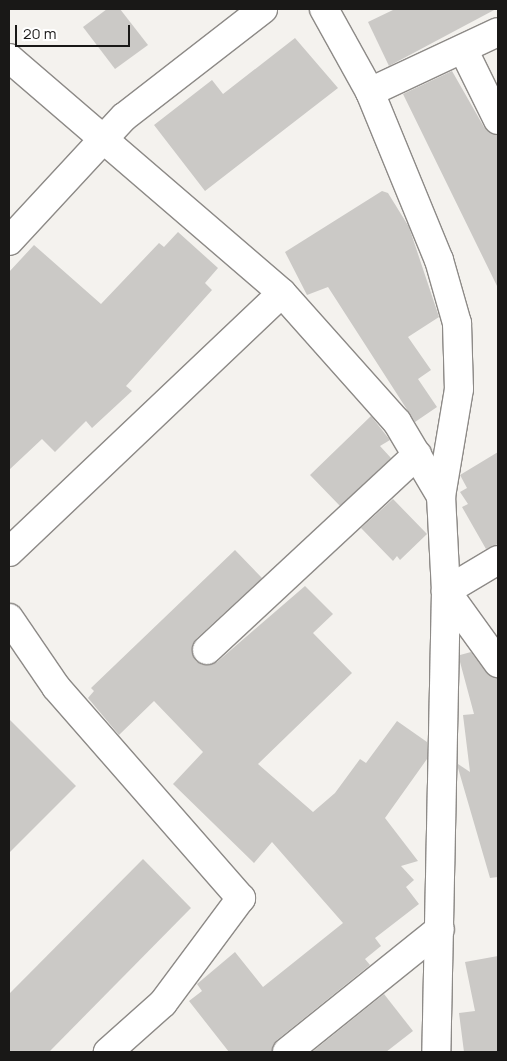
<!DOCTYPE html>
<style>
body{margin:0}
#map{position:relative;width:507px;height:1061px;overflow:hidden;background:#f4f2ee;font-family:Manrope,sans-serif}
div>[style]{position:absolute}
.building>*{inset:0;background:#cbc9c6}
.roads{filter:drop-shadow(1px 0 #8d8a87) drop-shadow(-1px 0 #8d8a87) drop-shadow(0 1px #8d8a87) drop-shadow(0 -1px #8d8a87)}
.minor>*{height:28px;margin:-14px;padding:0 14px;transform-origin:14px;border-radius:14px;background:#fff}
span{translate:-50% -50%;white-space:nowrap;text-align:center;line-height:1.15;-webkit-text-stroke:4px #fff;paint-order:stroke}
.frame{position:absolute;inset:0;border:10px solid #191817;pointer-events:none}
.scale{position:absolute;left:15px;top:25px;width:115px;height:22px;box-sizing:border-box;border:2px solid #191817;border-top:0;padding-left:6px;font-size:15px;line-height:18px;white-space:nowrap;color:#191817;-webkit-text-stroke:4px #fff;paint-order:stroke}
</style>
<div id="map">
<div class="building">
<div style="clip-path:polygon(107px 9px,120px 9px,148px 45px,115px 69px,83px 27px)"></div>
<div style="clip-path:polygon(395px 9px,496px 9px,389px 66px,368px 22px)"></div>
<div style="clip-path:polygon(295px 38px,338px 88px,205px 191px,154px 125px,212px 80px,223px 94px)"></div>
<div style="clip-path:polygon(452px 71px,484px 127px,498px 135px,498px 288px,403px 94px)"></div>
<div style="clip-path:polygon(382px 191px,388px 193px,409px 227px,439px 317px,408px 337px,431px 370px,418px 379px,437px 407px,415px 422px,328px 287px,307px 295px,285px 252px)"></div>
<div style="clip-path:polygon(178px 232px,218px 268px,205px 283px,212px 290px,126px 386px,132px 391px,92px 428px,86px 421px,55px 452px,42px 439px,9px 470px,9px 272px,34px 245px,101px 304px,159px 243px,164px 247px)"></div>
<div style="clip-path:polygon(371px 416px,390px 440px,380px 446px,391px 458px,340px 506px,310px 475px)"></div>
<div style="clip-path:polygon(498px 452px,498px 544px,486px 549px,462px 507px,468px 504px,460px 492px,467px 488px,460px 475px)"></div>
<div style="clip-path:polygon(393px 499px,427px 534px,400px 560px,397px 556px,393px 561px,361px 528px)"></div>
<div style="clip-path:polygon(235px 550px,262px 578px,196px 639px,192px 653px,196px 661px,203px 665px,217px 662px,305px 586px,333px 614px,313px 633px,352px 673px,258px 764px,313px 812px,335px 793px,360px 759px,366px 763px,397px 721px,427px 742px,427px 759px,385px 818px,418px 861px,401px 866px,414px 880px,406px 887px,419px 904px,375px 938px,381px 946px,365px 959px,370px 965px,277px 1040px,272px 1052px,229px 1052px,189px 1001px,202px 991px,197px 984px,235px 952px,263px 987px,343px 923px,272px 842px,254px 863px,173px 784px,203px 752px,154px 701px,119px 735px,88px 698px,94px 691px,91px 688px)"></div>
<div style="clip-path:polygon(471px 652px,486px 672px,498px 678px,498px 877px,490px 878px,458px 768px,458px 764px,470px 772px,463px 715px,474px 714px,460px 662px,460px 655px)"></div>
<div style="clip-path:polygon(9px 719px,76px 786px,9px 853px)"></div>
<div style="clip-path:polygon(143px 859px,191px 908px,49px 1052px,9px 1052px,9px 994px)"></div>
<div style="clip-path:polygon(498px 956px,498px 1052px,464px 1052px,459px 1013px,475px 1011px,465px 962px)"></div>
<div style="clip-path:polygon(384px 994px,413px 1031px,386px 1052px,312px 1052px)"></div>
</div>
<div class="roads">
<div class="minor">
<div style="left:324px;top:9px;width:95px;rotate:61deg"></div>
<div style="left:370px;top:92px;width:182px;rotate:67.7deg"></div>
<div style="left:439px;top:260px;width:66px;rotate:74.1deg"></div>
<div style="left:457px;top:323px;width:66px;rotate:88.3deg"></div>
<div style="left:459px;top:389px;width:109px;rotate:99.5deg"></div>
<div style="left:441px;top:496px;width:95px;rotate:87deg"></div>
<div style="left:446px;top:591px;width:461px;rotate:91.2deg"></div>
<div style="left:463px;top:49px;width:79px;rotate:63.8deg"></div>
<div style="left:9px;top:58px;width:360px;rotate:40.7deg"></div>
<div style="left:282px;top:293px;width:173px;rotate:48.3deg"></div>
<div style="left:397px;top:422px;width:86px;rotate:59.3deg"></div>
<div style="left:370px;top:92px;width:141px;rotate:-25.1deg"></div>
<div style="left:9px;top:241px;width:169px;rotate:-47.2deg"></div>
<div style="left:124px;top:117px;width:176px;rotate:-37.8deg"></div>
<div style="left:9px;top:552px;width:376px;rotate:-43.5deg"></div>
<div style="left:498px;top:560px;width:61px;rotate:149.2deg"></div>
<div style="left:446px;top:591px;width:89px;rotate:54.2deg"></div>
<div style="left:9px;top:618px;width:83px;rotate:55.7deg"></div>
<div style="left:56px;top:687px;width:281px;rotate:48.8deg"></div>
<div style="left:241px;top:898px;width:131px;rotate:126.6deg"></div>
<div style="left:163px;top:1003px;width:74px;rotate:138.3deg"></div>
<div style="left:207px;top:650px;width:287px;rotate:-42.9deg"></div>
<div style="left:287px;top:1052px;width:196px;rotate:-38.8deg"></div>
</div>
</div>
<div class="frame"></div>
<div class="scale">20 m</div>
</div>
